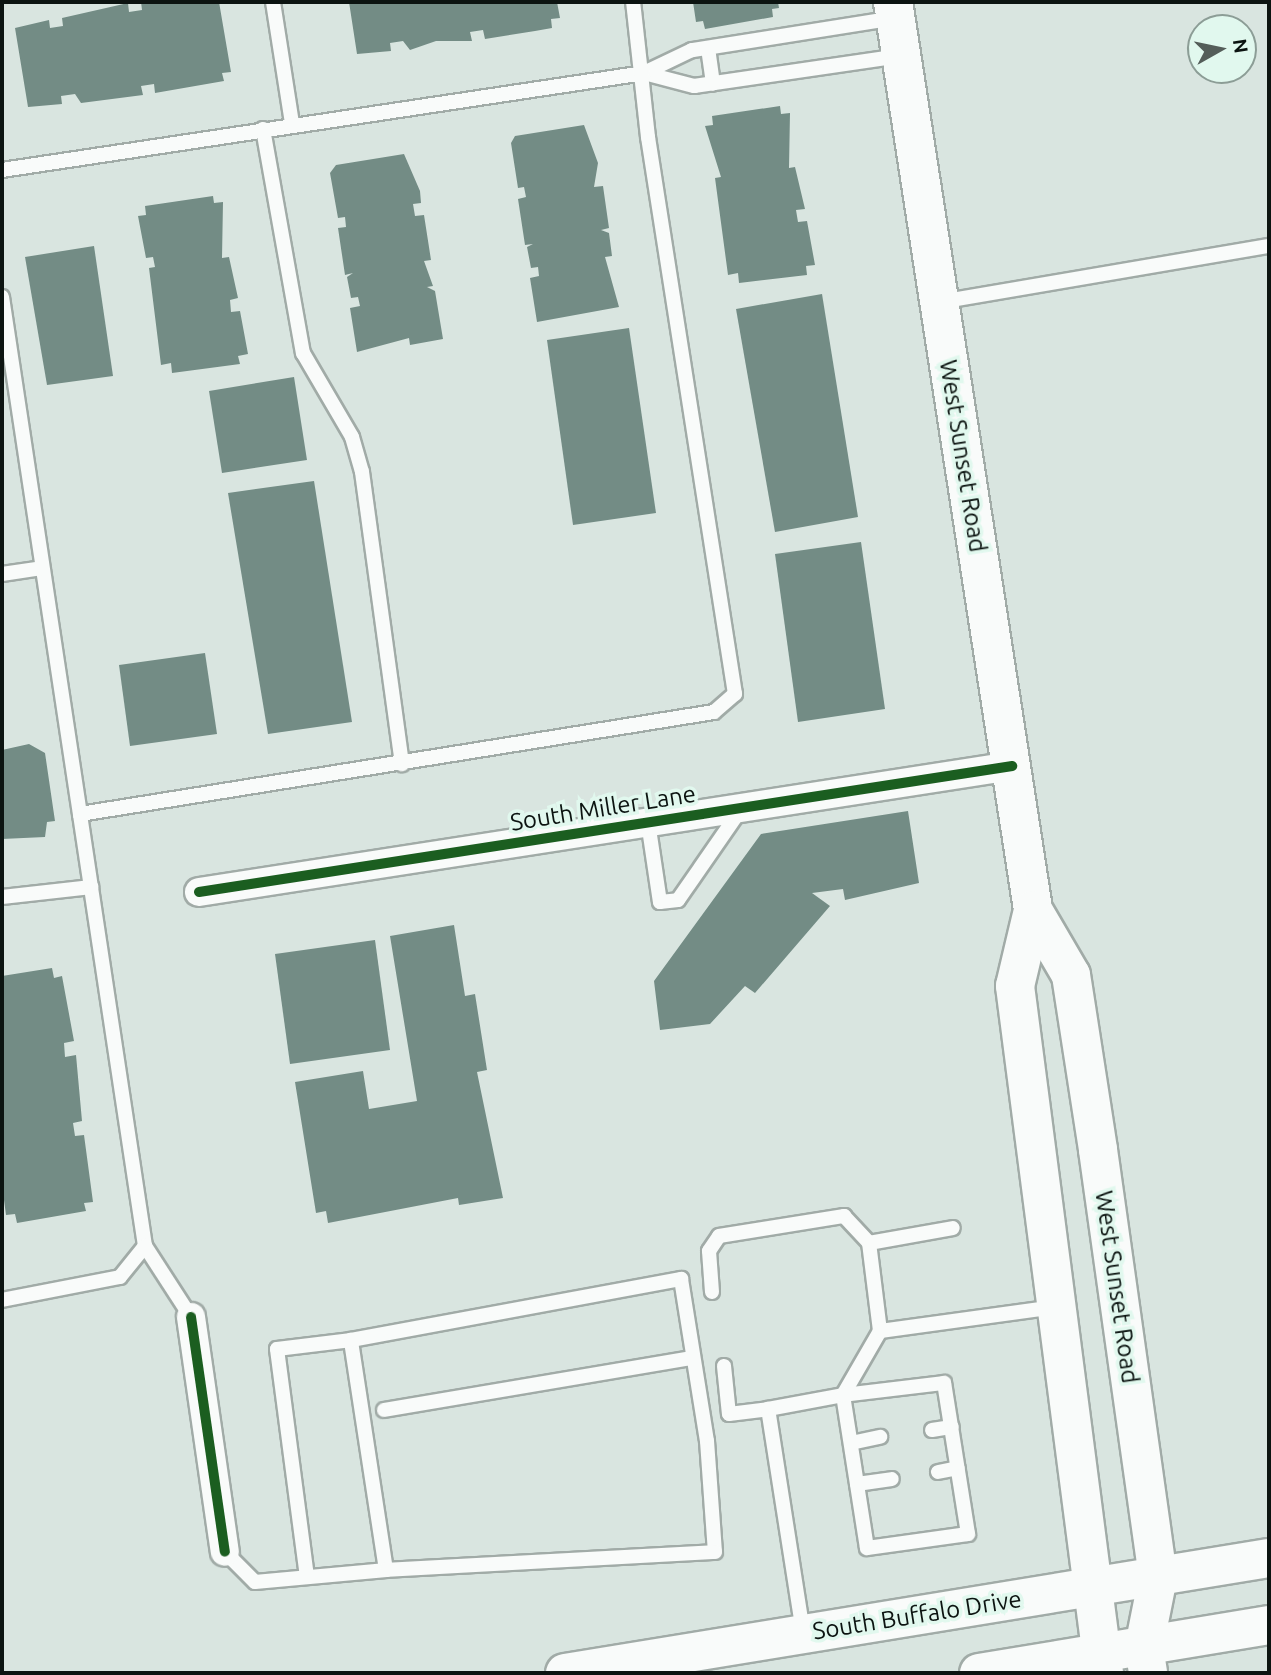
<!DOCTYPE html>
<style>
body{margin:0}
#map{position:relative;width:1271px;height:1675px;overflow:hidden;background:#d9e5e0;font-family:Ubuntu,sans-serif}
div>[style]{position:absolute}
.building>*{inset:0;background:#738c85}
.roads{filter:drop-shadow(2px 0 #a1aba7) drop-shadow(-2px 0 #a1aba7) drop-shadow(0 2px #a1aba7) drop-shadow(0 -2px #a1aba7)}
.lane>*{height:14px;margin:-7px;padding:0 7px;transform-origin:7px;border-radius:7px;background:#f9fbfa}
.street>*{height:28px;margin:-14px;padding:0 14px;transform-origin:14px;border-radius:14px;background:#f9fbfa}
.secondary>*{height:38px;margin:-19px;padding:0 19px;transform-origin:19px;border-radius:19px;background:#f9fbfa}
.cycleway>*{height:10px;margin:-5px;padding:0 5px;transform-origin:5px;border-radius:5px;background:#1b5e20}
span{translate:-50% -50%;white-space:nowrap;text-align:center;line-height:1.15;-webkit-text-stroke:7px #e1f8ee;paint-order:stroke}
.street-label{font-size:24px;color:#0c1411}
.frame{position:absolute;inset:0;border:4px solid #0c1411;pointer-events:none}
.north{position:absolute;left:1187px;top:14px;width:70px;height:70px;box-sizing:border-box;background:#e1f8ee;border:2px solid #8c9d96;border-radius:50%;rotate:81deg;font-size:19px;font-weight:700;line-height:28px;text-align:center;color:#0c1411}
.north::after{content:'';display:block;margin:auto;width:24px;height:32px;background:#545d59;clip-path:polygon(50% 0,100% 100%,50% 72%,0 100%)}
</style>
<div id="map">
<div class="building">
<div style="clip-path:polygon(141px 2px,219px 2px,231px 72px,222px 73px,224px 81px,155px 93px,154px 84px,141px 86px,143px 95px,81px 103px,75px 94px,61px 96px,62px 104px,28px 107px,15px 28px,49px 20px,50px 28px,63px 26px,62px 18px,128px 3px,129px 12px,142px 10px)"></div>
<div style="clip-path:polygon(349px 2px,557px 2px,560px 18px,551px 19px,552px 28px,535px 31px,485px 39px,483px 30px,470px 32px,472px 41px,436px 41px,410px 50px,403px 41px,390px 43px,391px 51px,357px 54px)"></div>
<div style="clip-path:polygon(693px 2px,778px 2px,779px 8px,772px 9px,773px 17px,705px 29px,703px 21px,696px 22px)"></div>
<div style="clip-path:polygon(780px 106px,781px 114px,790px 113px,789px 168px,795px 167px,805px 209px,796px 210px,798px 222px,807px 221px,815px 265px,806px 266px,807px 275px,739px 283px,738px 273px,728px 275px,715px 178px,721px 177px,705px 126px,713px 125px,712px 116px)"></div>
<div style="clip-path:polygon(584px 125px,598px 163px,594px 187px,603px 186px,609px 228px,601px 230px,609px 233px,612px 256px,605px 257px,619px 307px,537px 322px,530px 278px,539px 276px,538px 267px,531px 268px,527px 247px,533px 244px,525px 245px,518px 199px,526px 197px,524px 187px,518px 188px,511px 143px,515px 136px)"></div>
<div style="clip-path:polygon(404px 154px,420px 191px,421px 203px,413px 204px,415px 216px,424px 215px,431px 260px,424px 261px,433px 286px,427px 287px,435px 291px,443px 339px,410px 345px,409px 338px,357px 352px,350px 308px,360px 306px,358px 297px,351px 298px,347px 277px,353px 273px,345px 275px,338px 228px,346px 227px,345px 217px,338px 218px,330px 173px,336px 165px)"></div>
<div style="clip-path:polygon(213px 196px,214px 203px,223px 202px,222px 258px,229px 257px,238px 298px,230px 300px,231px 312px,240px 311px,248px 354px,238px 356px,240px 364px,172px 373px,171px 363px,161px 365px,149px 268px,155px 267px,153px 257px,146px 258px,138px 216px,146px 215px,145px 206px)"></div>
<div style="clip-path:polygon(94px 246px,113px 376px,47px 385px,25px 257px)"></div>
<div style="clip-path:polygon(822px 294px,858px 517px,775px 532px,736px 309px)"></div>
<div style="clip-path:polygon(629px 328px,656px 513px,573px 525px,547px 340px)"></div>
<div style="clip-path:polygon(294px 377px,307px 460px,222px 473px,209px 391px)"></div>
<div style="clip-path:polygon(314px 481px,352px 722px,268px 734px,228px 493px)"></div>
<div style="clip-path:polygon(861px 542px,885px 709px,798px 722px,775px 554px)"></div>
<div style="clip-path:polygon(205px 653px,217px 734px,130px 746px,119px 665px)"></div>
<div style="clip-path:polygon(29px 744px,45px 753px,55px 821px,47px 822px,45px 837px,2px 839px,2px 750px)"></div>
<div style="clip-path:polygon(908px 811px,919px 883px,845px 900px,843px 889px,812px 893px,830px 906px,755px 993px,745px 986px,710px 1024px,660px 1030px,654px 981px,761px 834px)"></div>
<div style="clip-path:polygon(454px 925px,465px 996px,475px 994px,487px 1070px,477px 1072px,503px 1198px,459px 1205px,458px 1198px,328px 1223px,326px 1211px,316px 1213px,295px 1082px,363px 1071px,369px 1109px,417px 1101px,390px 936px)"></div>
<div style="clip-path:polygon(375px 940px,390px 1050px,290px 1064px,275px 954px)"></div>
<div style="clip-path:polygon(52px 968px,54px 978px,62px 976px,74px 1041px,64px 1043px,65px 1057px,76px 1055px,82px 1121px,73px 1123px,75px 1136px,84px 1135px,93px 1202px,84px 1203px,86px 1211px,17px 1223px,15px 1214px,6px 1215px,4px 1200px,2px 976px)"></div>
</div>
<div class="roads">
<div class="lane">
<div style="left:273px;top:2px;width:123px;rotate:81.1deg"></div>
<div style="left:895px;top:18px;width:206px;rotate:171deg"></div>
<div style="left:692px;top:50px;width:53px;rotate:154.4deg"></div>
<div style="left:644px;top:73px;width:52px;rotate:14.6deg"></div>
<div style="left:694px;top:86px;width:208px;rotate:-8.3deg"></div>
<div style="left:708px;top:48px;width:36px;rotate:82deg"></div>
<div style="left:263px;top:129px;width:228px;rotate:79.9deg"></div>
<div style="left:303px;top:353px;width:97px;rotate:59.7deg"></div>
<div style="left:352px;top:437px;width:36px;rotate:74deg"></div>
<div style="left:362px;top:472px;width:295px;rotate:82.2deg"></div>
<div style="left:2px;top:170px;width:649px;rotate:-8.59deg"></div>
<div style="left:2px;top:297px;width:960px;rotate:81.43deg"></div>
<div style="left:145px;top:1246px;width:40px;rotate:129deg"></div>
<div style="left:120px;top:1277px;width:120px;rotate:169deg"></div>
<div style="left:940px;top:302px;width:334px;rotate:-9.7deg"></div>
<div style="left:2px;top:574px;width:40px;rotate:-8.5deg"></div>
<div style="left:80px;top:814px;width:642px;rotate:-9.14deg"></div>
<div style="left:714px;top:712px;width:28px;rotate:-41deg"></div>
<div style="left:735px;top:694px;width:564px;rotate:-98.88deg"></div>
<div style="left:648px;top:137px;width:136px;rotate:-96.3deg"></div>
<div style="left:648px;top:822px;width:81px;rotate:81.5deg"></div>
<div style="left:660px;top:902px;width:18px;rotate:-6deg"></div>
<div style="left:678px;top:900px;width:111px;rotate:-55.3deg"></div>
<div style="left:2px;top:897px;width:90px;rotate:-6.4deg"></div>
<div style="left:145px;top:1246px;width:85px;rotate:57.1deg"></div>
<div style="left:712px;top:1292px;width:41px;rotate:-94.2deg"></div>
<div style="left:709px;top:1251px;width:18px;rotate:-56deg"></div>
<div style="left:719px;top:1236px;width:127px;rotate:-9.1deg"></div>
<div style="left:844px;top:1216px;width:37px;rotate:47deg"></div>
<div style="left:880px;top:1331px;width:89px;rotate:-97.1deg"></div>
<div style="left:869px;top:1243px;width:85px;rotate:-10.1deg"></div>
<div style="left:724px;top:1366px;width:48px;rotate:84.1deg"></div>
<div style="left:729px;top:1414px;width:39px;rotate:-7deg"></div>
<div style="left:843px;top:1395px;width:74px;rotate:-60deg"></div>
<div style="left:880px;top:1331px;width:177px;rotate:-7.8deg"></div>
<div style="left:384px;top:1410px;width:313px;rotate:-9.6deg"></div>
<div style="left:932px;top:1430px;width:20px;rotate:-9deg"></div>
<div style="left:851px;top:1443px;width:30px;rotate:-12deg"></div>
<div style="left:938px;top:1472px;width:20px;rotate:-11deg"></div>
<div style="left:857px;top:1484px;width:35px;rotate:-8deg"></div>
<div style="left:225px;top:1552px;width:42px;rotate:45deg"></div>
<div style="left:255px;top:1582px;width:132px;rotate:-5.2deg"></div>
<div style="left:386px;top:1570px;width:233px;rotate:-98.7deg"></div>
<div style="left:351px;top:1340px;width:336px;rotate:-10.5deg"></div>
<div style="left:681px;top:1279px;width:164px;rotate:80.9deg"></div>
<div style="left:707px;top:1441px;width:111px;rotate:85.9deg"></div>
<div style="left:715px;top:1552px;width:329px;rotate:176.9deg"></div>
<div style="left:307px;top:1577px;width:230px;rotate:-97.5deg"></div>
<div style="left:277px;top:1349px;width:75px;rotate:-6.9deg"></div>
<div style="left:803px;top:1632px;width:226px;rotate:-98.9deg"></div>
<div style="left:768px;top:1409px;width:76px;rotate:-10.6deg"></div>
<div style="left:843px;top:1395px;width:155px;rotate:81.1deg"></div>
<div style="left:867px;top:1548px;width:102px;rotate:-7.9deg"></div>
<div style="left:968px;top:1534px;width:153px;rotate:-99deg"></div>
<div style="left:944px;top:1383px;width:102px;rotate:173.2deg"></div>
</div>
<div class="street">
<div style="left:199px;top:892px;width:823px;rotate:-8.81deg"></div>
<div style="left:191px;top:1317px;width:237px;rotate:81.8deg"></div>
</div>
<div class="secondary">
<div style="left:893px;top:2px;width:919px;rotate:81.23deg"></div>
<div style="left:1033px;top:910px;width:75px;rotate:59.7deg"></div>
<div style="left:1071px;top:975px;width:177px;rotate:81.2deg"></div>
<div style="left:1098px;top:1150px;width:431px;rotate:82deg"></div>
<div style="left:1158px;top:1577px;width:71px;rotate:101.3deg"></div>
<div style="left:1144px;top:1647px;width:26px;rotate:81deg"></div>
<div style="left:1033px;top:910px;width:78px;rotate:103.3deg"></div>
<div style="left:1015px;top:986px;width:693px;rotate:82.62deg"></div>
<div style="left:565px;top:1673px;width:713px;rotate:-9.28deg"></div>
<div style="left:979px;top:1673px;width:294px;rotate:-9.4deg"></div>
</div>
</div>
<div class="cycleway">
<div style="left:199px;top:892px;width:823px;rotate:-8.81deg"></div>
<div style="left:191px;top:1317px;width:237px;rotate:81.8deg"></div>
</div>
<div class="street-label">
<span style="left:963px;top:456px;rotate:81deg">West Sunset Road</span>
<span style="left:603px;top:808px;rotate:-9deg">South Miller Lane</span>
<span style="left:1117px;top:1287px;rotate:82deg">West Sunset Road</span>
<span style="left:917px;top:1615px;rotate:-9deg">South Buffalo Drive</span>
</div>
<div class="frame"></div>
<div class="north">N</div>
</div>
